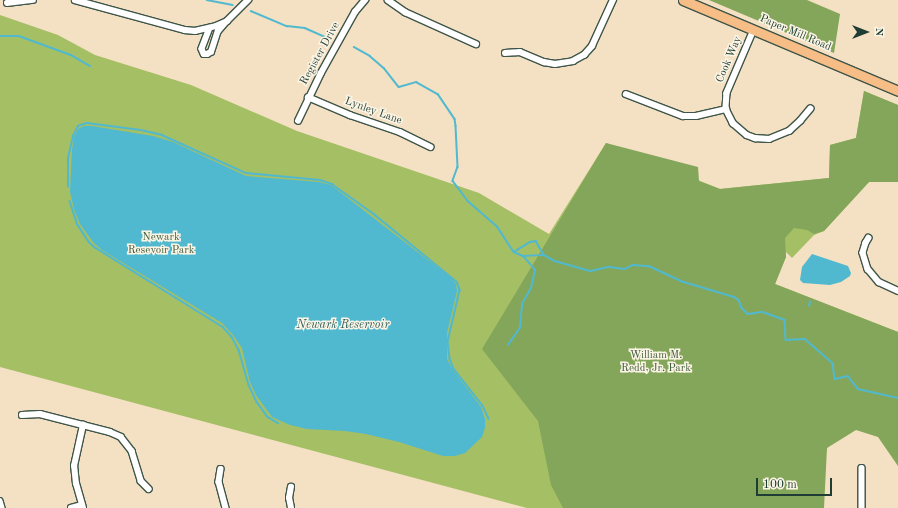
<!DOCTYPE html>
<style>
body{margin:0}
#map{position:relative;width:898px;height:508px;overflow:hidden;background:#f4e0c3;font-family:"Old Standard TT",serif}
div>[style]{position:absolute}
.green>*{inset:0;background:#a5bf65}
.forest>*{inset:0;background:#84a65a}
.water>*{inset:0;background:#51b9cf}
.stream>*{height:1.5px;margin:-0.75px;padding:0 0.75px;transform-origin:0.75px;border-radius:0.75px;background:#51b9cf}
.roads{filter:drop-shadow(1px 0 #3f5549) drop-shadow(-1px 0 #3f5549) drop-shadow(0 1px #3f5549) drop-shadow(0 -1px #3f5549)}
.minor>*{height:5.5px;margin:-2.75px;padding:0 2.75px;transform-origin:2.75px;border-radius:2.75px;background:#fff}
.primary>*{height:9px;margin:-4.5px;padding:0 4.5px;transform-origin:4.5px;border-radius:4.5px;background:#f6be86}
span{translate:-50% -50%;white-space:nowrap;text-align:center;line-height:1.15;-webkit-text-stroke:3px #fcf5e5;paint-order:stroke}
.street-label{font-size:11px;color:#1f3d34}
.park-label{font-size:11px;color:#405e40}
.water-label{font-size:12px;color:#2c5c5b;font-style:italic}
.north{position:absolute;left:846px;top:12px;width:40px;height:40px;-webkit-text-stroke:3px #fcf5e5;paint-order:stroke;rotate:90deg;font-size:11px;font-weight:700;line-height:16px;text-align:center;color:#1f3d34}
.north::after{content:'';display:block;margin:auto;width:14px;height:18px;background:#1f3d34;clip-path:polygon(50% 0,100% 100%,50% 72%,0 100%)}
.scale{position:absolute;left:756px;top:478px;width:76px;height:18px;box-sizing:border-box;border:2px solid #1f3d34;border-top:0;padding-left:5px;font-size:12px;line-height:14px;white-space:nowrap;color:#1f3d34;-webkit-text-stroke:3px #fcf5e5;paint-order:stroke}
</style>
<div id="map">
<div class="green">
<div style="clip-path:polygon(0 15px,58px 35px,95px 55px,191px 85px,297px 131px,479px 193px,549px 234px,606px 143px,720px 189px,829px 178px,830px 145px,856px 138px,864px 91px,898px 105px,898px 182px,869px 182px,824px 231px,814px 235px,792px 258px,786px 252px,786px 257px,775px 284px,898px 332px,841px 417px,801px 508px,527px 508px,0 367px)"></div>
</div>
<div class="forest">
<div style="clip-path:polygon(709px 0,807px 0,840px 14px,834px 53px)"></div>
<div style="clip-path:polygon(864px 91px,898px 105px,898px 182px,869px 182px,824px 231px,814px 234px,807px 230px,794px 228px,785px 238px,786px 257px,775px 284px,898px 332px,898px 466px,878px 437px,856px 430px,827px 448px,824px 508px,563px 508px,551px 485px,538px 421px,482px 349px,606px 143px,698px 167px,699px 181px,720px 189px,829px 178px,830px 145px,856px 138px)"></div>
</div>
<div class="water">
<div style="clip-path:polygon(92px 126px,153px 136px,173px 142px,246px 176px,319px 182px,331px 185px,451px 278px,456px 284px,457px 291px,447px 333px,447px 359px,453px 370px,481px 407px,485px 419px,485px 428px,482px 437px,465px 453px,455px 456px,443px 456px,399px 442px,366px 434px,345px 431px,307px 429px,290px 425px,272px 417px,256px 395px,250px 382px,242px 348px,233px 335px,222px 323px,102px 250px,93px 242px,80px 224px,74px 209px,70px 192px,72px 150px,74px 137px,78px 129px,84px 126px)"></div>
<div style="clip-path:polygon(812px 254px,848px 266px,851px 273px,850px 276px,841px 282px,830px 285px,803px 283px,800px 280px,802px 267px)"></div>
</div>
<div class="stream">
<div style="left:207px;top:0;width:26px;rotate:11deg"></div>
<div style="left:251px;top:11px;width:39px;rotate:23deg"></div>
<div style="left:287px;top:26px;width:18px;rotate:6deg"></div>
<div style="left:305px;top:28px;width:24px;rotate:24deg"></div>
<div style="left:0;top:36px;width:19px"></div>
<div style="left:19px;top:36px;width:55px;rotate:20.1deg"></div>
<div style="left:71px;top:55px;width:22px;rotate:30deg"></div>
<div style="left:354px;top:47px;width:18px;rotate:29deg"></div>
<div style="left:370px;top:56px;width:18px;rotate:41deg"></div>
<div style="left:384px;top:68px;width:24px;rotate:52deg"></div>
<div style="left:399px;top:87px;width:18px;rotate:-16deg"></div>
<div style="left:416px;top:82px;width:25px;rotate:29deg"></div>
<div style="left:438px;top:94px;width:30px;rotate:56deg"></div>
<div style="left:455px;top:119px;width:7px;rotate:82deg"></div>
<div style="left:456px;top:126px;width:41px;rotate:87.2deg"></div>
<div style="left:458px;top:167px;width:15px;rotate:110deg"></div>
<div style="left:453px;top:181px;width:25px;rotate:53deg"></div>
<div style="left:468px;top:201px;width:38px;rotate:41deg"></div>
<div style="left:497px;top:226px;width:31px;rotate:57deg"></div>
<div style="left:514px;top:252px;width:10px;rotate:24deg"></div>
<div style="left:523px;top:256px;width:21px;rotate:-3deg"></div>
<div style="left:544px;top:255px;width:13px;rotate:29deg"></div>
<div style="left:555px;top:261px;width:37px;rotate:16deg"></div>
<div style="left:591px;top:271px;width:18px;rotate:-13deg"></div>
<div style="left:609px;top:267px;width:16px;rotate:7deg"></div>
<div style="left:625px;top:269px;width:9px;rotate:-27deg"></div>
<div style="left:633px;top:265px;width:16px;rotate:4deg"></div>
<div style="left:649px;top:266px;width:38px;rotate:25deg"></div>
<div style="left:684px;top:282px;width:52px;rotate:16.7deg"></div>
<div style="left:734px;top:297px;width:6px;rotate:31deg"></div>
<div style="left:739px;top:300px;width:9px;rotate:69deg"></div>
<div style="left:742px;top:308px;width:8px;rotate:45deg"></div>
<div style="left:748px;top:314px;width:15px;rotate:-8deg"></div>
<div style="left:763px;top:312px;width:23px;rotate:20deg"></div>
<div style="left:785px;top:320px;width:20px;rotate:87deg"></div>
<div style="left:786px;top:340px;width:19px;rotate:-3deg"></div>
<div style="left:805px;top:339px;width:37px;rotate:41deg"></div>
<div style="left:833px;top:363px;width:16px;rotate:83deg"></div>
<div style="left:835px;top:379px;width:13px;rotate:-13deg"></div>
<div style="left:848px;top:376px;width:16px;rotate:52deg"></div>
<div style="left:858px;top:389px;width:41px;rotate:12.7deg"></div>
<div style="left:68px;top:187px;width:29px;rotate:-90deg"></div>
<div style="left:68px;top:158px;width:23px;rotate:-77deg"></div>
<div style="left:73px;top:136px;width:11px;rotate:-63deg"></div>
<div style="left:78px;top:126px;width:9px;rotate:-18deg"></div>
<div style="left:87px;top:123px;width:54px;rotate:7.4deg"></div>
<div style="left:141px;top:130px;width:22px;rotate:13deg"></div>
<div style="left:162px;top:135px;width:92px;rotate:24.3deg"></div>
<div style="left:246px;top:173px;width:74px;rotate:5.4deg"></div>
<div style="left:320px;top:180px;width:13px;rotate:18deg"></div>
<div style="left:332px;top:184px;width:52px;rotate:35.5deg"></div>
<div style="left:374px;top:214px;width:107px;rotate:39.3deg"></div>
<div style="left:457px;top:282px;width:9px;rotate:69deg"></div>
<div style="left:460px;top:290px;width:9px;rotate:103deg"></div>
<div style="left:458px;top:299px;width:44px;rotate:103.1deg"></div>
<div style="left:448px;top:342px;width:17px;rotate:83deg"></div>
<div style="left:450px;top:359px;width:11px;rotate:68deg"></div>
<div style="left:454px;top:369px;width:47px;rotate:51.9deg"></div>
<div style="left:483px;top:406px;width:14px;rotate:65deg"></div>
<div style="left:70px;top:201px;width:25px;rotate:72deg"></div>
<div style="left:78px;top:225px;width:20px;rotate:57deg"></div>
<div style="left:89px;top:242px;width:9px;rotate:41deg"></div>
<div style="left:96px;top:248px;width:150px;rotate:31.9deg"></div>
<div style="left:223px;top:327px;width:13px;rotate:48deg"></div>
<div style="left:232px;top:337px;width:15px;rotate:62deg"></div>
<div style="left:239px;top:350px;width:36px;rotate:74deg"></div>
<div style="left:249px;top:385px;width:19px;rotate:65deg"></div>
<div style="left:257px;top:402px;width:19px;rotate:54deg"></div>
<div style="left:268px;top:417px;width:12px;rotate:31deg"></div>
<div style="left:514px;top:252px;width:19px;rotate:-32deg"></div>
<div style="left:530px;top:242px;width:6px;rotate:-9deg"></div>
<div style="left:536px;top:241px;width:16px;rotate:60deg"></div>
<div style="left:809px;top:306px;width:4px;rotate:-76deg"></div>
<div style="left:508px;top:345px;width:21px;rotate:-55deg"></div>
<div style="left:520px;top:328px;width:24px;rotate:-85deg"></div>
<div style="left:522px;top:304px;width:18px;rotate:-61deg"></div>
<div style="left:531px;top:288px;width:18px;rotate:-77deg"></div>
<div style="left:535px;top:270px;width:18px;rotate:-131deg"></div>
</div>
<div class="roads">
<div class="minor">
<div style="left:75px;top:0;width:114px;rotate:15.3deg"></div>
<div style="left:185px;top:30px;width:10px;rotate:6deg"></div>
<div style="left:195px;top:31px;width:22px;rotate:-13deg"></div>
<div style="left:216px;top:26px;width:12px;rotate:-24deg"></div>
<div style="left:227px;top:21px;width:30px;rotate:-45deg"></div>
<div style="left:388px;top:0;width:21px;rotate:35deg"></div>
<div style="left:405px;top:12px;width:78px;rotate:24.3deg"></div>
<div style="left:7px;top:3px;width:26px;rotate:-7deg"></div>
<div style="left:210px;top:28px;width:22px;rotate:111deg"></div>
<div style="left:202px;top:49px;width:5px;rotate:68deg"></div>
<div style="left:204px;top:54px;width:3px"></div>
<div style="left:207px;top:54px;width:4px;rotate:-27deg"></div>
<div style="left:211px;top:52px;width:22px;rotate:-72deg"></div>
<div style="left:218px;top:31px;width:11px;rotate:-49deg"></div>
<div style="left:754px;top:30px;width:69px;rotate:113.2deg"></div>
<div style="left:727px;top:93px;width:16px;rotate:94deg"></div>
<div style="left:726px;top:109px;width:16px;rotate:63deg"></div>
<div style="left:733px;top:123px;width:18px;rotate:41deg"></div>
<div style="left:747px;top:135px;width:9px;rotate:21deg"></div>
<div style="left:755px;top:138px;width:14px;rotate:4deg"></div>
<div style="left:769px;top:139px;width:22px;rotate:-22deg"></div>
<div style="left:789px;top:131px;width:15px;rotate:-42deg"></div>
<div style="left:800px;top:121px;width:16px;rotate:-50deg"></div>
<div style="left:505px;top:53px;width:15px;rotate:-4deg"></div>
<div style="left:520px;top:52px;width:26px;rotate:23deg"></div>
<div style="left:544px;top:62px;width:11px;rotate:10deg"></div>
<div style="left:555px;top:64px;width:18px;rotate:-9deg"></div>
<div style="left:573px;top:61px;width:13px;rotate:-29deg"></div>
<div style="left:584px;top:55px;width:12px;rotate:-48deg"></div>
<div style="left:592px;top:46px;width:51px;rotate:-65.5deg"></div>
<div style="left:626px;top:94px;width:61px;rotate:21.1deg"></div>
<div style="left:683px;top:116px;width:13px"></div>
<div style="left:696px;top:116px;width:31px;rotate:-13deg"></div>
<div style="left:308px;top:97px;width:46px;rotate:23.2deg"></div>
<div style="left:350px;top:115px;width:53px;rotate:18.8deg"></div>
<div style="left:400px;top:132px;width:34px;rotate:26deg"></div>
<div style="left:298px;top:121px;width:53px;rotate:-64.4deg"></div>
<div style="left:321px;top:73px;width:70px;rotate:-60.9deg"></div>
<div style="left:355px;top:12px;width:16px;rotate:-50deg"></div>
<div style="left:869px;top:238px;width:6px;rotate:121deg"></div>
<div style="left:866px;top:243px;width:10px;rotate:107deg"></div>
<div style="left:863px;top:253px;width:17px;rotate:73deg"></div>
<div style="left:868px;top:269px;width:17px;rotate:50deg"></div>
<div style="left:879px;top:282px;width:21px;rotate:25deg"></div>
<div style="left:22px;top:415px;width:18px;rotate:-3deg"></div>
<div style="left:40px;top:414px;width:72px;rotate:14.4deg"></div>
<div style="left:110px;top:432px;width:12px;rotate:24deg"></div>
<div style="left:121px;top:437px;width:18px;rotate:52deg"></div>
<div style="left:132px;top:451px;width:31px;rotate:73deg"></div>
<div style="left:141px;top:481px;width:11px;rotate:45deg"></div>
<div style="left:862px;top:468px;width:40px;rotate:90deg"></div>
<div style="left:221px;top:469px;width:13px;rotate:99deg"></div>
<div style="left:219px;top:482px;width:27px;rotate:75deg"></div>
<div style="left:0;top:501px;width:7px;rotate:74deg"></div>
<div style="left:71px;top:508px;width:11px;rotate:-15deg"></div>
<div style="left:83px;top:508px;width:25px;rotate:-106deg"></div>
<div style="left:76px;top:484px;width:18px;rotate:-96deg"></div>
<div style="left:74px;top:466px;width:42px;rotate:-77.6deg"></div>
<div style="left:291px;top:508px;width:10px;rotate:-101deg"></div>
<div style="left:289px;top:498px;width:11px;rotate:-80deg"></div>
</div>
<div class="primary">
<div style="left:683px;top:0;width:233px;rotate:22.9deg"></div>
</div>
</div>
<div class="street-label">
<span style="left:795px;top:34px;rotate:23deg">Paper Mill Road</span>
<span style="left:321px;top:54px;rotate:-61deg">Register Drive</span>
<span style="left:730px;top:60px;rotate:-67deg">Cook Way</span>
<span style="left:373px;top:112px;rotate:20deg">Lynley Lane</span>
</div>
<div class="park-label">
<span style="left:161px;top:245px">Newark<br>Resevoir Park</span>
<span style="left:656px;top:363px">William M.<br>Redd, Jr. Park</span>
</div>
<div class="water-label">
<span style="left:343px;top:326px">Newark Reservoir</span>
</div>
<div class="north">N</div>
<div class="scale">100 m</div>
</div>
